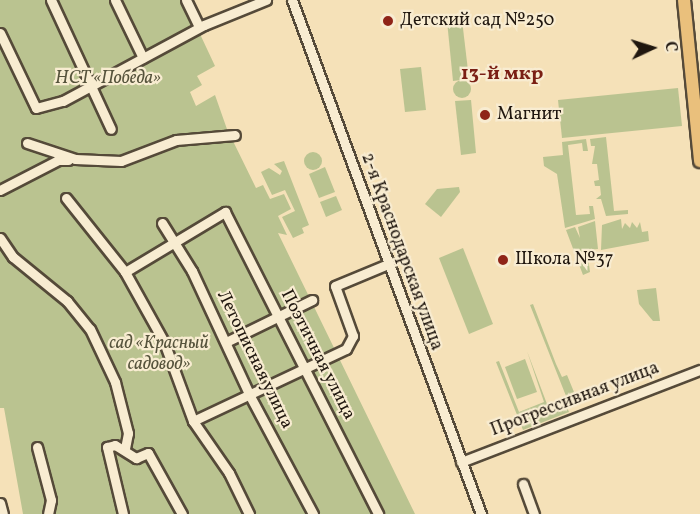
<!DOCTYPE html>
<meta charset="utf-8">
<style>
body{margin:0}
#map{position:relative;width:700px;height:514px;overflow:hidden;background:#f5e1b8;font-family:Vollkorn,serif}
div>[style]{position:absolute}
.green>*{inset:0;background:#bac390}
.round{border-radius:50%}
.roads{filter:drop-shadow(2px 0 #554a39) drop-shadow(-2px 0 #554a39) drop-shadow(0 2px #554a39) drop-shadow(0 -2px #554a39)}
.minor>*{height:9px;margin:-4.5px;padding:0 4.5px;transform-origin:4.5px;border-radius:4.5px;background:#f8ecd1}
.major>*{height:12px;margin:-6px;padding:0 6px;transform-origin:6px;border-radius:6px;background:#eac07c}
.dots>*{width:16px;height:16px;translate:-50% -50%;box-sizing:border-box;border:3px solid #f8ecd1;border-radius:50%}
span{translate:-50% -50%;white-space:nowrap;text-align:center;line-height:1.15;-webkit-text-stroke:4.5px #f8ecd1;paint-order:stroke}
.poi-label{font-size:18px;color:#20170f}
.left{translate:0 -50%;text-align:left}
.park-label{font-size:18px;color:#56533c;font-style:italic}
.street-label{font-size:18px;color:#20170f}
.neighbourhood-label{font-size:20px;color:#7a1f14;font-weight:700}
.north{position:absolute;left:622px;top:18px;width:60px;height:60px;-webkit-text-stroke:4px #f8ecd1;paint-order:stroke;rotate:86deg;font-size:16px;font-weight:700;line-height:24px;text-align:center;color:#20170f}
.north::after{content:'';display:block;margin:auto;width:21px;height:27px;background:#20170f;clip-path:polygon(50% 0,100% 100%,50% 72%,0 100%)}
</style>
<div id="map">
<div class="green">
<div style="clip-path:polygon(0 0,184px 0,215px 66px,197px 76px,202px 85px,190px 92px,196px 106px,215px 95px,228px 132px,176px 139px,129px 160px,58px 159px,0 189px)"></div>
<div style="clip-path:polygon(462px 20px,469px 79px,453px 81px,447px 21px)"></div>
<div style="clip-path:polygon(421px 67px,426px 110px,405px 112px,400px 69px)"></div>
<div class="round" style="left:453px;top:80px;width:18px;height:18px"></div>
<div style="clip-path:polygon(678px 88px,682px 126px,562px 138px,558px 100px)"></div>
<div style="clip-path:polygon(471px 100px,476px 153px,461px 155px,455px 101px)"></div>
<div style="clip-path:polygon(231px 137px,256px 188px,263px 185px,270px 199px,284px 194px,291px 209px,278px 216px,287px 235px,278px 233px,415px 514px,23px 514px,4px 408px,0 408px,0 192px,57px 163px,127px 164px,177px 141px)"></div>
<div style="clip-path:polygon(606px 137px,614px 211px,628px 210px,628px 214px,606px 216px,601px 199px,596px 199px,601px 195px,600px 186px,595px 186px,594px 181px,599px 180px,597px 164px,592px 164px,595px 146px,591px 146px,590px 139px)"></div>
<div style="clip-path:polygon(586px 139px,588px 151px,583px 151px,582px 143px,568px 145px,576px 215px,590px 214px,589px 206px,593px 206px,595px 219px,565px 228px,557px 174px,544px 166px,543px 157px,563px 155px,562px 142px)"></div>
<div class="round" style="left:304px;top:152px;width:18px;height:18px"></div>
<div style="clip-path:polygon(284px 161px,309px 225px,302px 228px,304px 233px,293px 238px,282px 217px,295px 211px,285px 190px,272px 195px,261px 172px,269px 168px,280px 175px,282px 171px,274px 164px)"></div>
<div style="clip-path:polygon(325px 167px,335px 192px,319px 198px,309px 174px)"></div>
<div style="clip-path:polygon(459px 187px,460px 192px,441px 217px,425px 204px,437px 189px)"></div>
<div style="clip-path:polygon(336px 196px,342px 210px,326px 217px,320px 202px)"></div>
<div style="clip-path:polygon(621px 219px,622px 229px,625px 223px,630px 228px,632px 222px,637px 228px,640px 222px,642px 232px,648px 231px,649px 241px,601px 250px,602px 225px)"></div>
<div style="clip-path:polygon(595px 221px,598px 249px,587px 250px,590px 272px,583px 275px,566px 230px,575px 227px,580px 238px,578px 227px)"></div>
<div style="clip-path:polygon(463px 248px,493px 324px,469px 334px,439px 258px)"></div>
<div style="clip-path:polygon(656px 288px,660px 321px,653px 321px,639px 304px,637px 290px)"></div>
<div style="clip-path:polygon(533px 304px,556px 364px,562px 377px,567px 375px,574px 392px,566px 396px,530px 305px)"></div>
<div style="clip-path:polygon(527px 351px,550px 412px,567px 407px,569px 412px,523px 430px,496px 362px,499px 361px,519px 412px,544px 402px)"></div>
<div style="clip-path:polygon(525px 359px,537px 392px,517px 399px,505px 367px)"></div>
</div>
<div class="roads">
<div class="minor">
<div style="left:51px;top:0;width:142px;rotate:65.1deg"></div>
<div style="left:115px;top:0;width:64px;rotate:64.2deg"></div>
<div style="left:186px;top:0;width:30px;rotate:64deg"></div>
<div style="left:292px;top:0;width:548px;rotate:69.81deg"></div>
<div style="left:0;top:33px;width:83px;rotate:64.4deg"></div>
<div style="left:36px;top:108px;width:28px;rotate:-15deg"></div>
<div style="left:63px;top:101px;width:160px;rotate:-28.3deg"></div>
<div style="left:204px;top:25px;width:67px;rotate:-22deg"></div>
<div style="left:27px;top:143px;width:51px;rotate:18.4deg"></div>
<div style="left:75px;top:159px;width:46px;rotate:2.5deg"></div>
<div style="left:121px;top:161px;width:59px;rotate:-20.9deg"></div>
<div style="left:176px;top:140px;width:59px;rotate:-4.8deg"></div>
<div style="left:0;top:190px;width:65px;rotate:-27.3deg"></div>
<div style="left:58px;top:160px;width:10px"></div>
<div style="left:66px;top:198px;width:95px;rotate:51.4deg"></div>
<div style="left:125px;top:272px;width:80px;rotate:60.9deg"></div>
<div style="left:164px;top:342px;width:84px;rotate:69.8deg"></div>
<div style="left:193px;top:421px;width:63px;rotate:55.3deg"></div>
<div style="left:229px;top:473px;width:46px;rotate:64deg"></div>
<div style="left:162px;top:223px;width:57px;rotate:58deg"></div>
<div style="left:192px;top:271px;width:138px;rotate:65.1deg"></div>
<div style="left:250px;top:396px;width:134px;rotate:61.9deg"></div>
<div style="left:0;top:238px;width:23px;rotate:56deg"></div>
<div style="left:13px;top:257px;width:70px;rotate:39.2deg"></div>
<div style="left:67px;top:301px;width:36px;rotate:51deg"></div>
<div style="left:90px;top:329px;width:59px;rotate:64.7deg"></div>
<div style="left:115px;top:382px;width:53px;rotate:75.7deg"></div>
<div style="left:128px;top:433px;width:16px;rotate:101deg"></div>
<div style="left:125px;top:272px;width:117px;rotate:-31deg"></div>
<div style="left:225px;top:212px;width:339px;rotate:63.1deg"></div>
<div style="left:226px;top:342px;width:96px;rotate:-26deg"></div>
<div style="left:193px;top:421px;width:169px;rotate:-25.2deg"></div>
<div style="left:346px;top:349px;width:15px;rotate:-62deg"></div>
<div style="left:353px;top:336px;width:53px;rotate:-109.8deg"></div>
<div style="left:335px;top:286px;width:57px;rotate:-22.5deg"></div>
<div style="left:37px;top:447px;width:55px;rotate:75.2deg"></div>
<div style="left:51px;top:500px;width:14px;rotate:102deg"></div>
<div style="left:461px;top:462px;width:256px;rotate:-21.1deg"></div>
<div style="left:523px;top:484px;width:32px;rotate:70deg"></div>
<div style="left:0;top:503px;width:11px;rotate:75deg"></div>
<div style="left:123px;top:514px;width:69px;rotate:-103.4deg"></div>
<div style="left:107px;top:447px;width:8px;rotate:-14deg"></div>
<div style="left:115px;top:445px;width:25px;rotate:32deg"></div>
<div style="left:136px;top:458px;width:13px;rotate:-23deg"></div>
<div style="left:148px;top:453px;width:70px;rotate:60.9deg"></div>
</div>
<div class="major">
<div style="left:684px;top:0;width:162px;rotate:84.3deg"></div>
</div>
</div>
<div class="dots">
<div style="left:388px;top:21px;background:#8f2418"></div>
<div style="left:485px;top:115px;background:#8f2418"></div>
<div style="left:503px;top:260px;background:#8f2418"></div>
</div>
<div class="poi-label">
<span class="left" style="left:400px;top:21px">Детский сад №250</span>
<span class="left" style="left:497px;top:115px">Магнит</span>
<span class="left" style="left:515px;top:260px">Школа №37</span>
</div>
<div class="park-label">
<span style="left:108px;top:79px">НСТ «Победа»</span>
<span style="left:159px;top:355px">сад «Красный<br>садовод»</span>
</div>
<div class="street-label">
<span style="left:401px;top:252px;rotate:70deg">2-я Краснодарская улица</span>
<span style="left:317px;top:355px;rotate:63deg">Поэтичная улица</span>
<span style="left:254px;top:360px;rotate:64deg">Летописная улица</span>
<span style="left:575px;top:400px;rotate:-21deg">Прогрессивная улица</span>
</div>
<div class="neighbourhood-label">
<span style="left:502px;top:74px">13-й мкр</span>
</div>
<div class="north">С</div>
</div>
